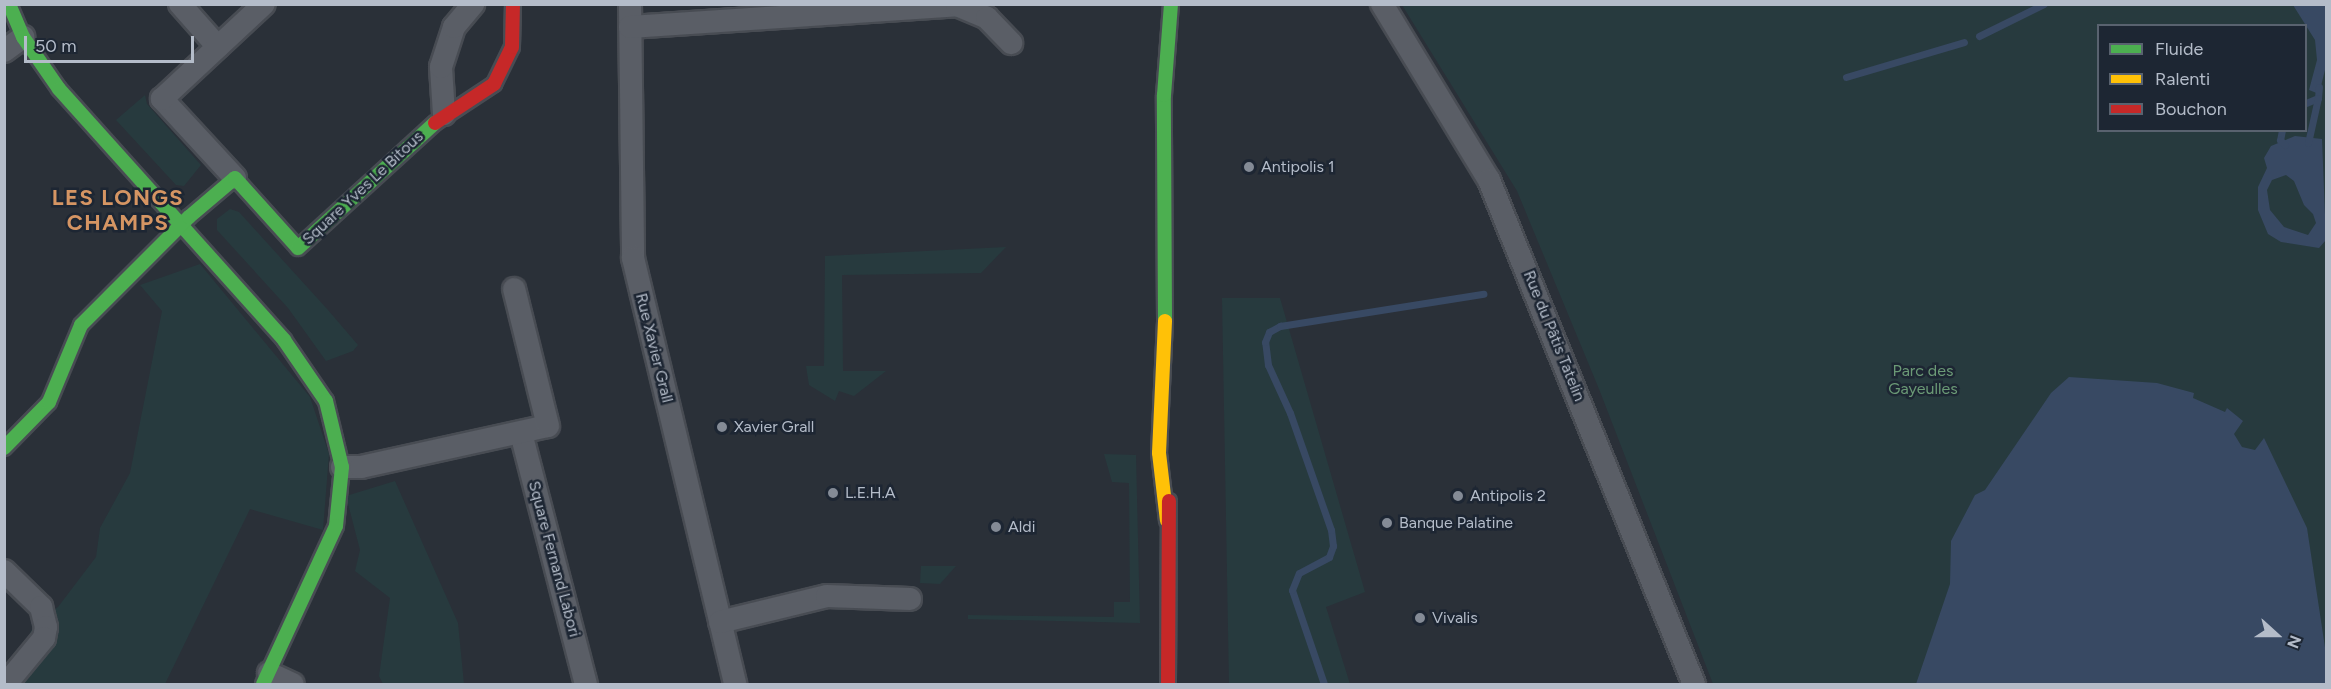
<!DOCTYPE html>
<meta charset="utf-8">
<style>
body{margin:0}
#map{position:relative;width:2331px;height:689px;overflow:hidden;background:#2a3038;font-family:Figtree,sans-serif}
div>[style]{position:absolute}
.green>*{inset:0;background:#273a3e}
.water>*{inset:0;background:#384963}
.stream>*{height:7px;margin:-3.5px;padding:0 3.5px;transform-origin:3.5px;border-radius:3.5px;background:#384963}
.roads{filter:drop-shadow(2px 0 #484c53) drop-shadow(-2px 0 #484c53) drop-shadow(0 2px #484c53) drop-shadow(0 -2px #484c53)}
.street>*{height:22px;margin:-11px;padding:0 11px;transform-origin:11px;border-radius:11px;background:#5a5e66}
.fast>*{height:14px;margin:-7px;padding:0 7px;transform-origin:7px;border-radius:7px;background:#4caf50}
.slow>*{height:14px;margin:-7px;padding:0 7px;transform-origin:7px;border-radius:7px;background:#ffc107}
.jam>*{height:14px;margin:-7px;padding:0 7px;transform-origin:7px;border-radius:7px;background:#c62828}
.dots>*{width:16px;height:16px;translate:-50% -50%;box-sizing:border-box;border:3px solid #1d2633;border-radius:50%}
span{translate:-50% -50%;white-space:nowrap;text-align:center;line-height:1.15;-webkit-text-stroke:5px #1d2633;paint-order:stroke}
.poi-label{font-size:16px;color:#b4bcc9}
.left{translate:0 -50%;text-align:left}
.street-label{font-size:16px;color:#b4bcc9}
.park-label{font-size:16px;color:#6b9a76}
.district-label{font-size:22px;color:#d59563;font-weight:700;letter-spacing:1.5px}
.frame{position:absolute;inset:0;border:6px solid #b4bcc9;pointer-events:none}
.legend{position:absolute;left:2097px;top:24px;width:210px;height:108px;box-sizing:border-box;background:#1d2633;border:2px solid #59626f;margin:0;padding:8px 10px;list-style:none;font-size:18px;color:#b4bcc9}
.legend li{display:flex;align-items:center;gap:12px;height:30px}
.legend b{width:30px;border:2px solid #59626f}
.north{position:absolute;left:2247px;top:605px;width:60px;height:60px;-webkit-text-stroke:4px #1d2633;paint-order:stroke;rotate:111deg;font-size:16px;font-weight:700;line-height:24px;text-align:center;color:#b4bcc9}
.north::after{content:'';display:block;margin:auto;width:21px;height:27px;background:#b4bcc9;clip-path:polygon(50% 0,100% 100%,50% 72%,0 100%)}
.scale{position:absolute;left:24px;top:36px;width:170px;height:27px;box-sizing:border-box;border:3px solid #b4bcc9;border-top:0;padding-left:8px;font-size:18px;line-height:21px;white-space:nowrap;color:#b4bcc9;-webkit-text-stroke:4px #1d2633;paint-order:stroke}
</style>
<div id="map">
<div class="green">
<div style="clip-path:polygon(evenodd,1402px 5px,2326px 5px,2326px 684px,1713px 684px,1599px 389px,1517px 191px,1402px 5px,2098px 26px,2306px 26px,2306px 130px,2098px 130px,2098px 26px)"></div>
<div style="clip-path:polygon(145px 95px,147px 104px,201px 165px,184px 186px,176px 185px,116px 120px)"></div>
<div style="clip-path:polygon(230px 209px,239px 212px,328px 310px,358px 345px,353px 351px,326px 361px,288px 308px,217px 230px,217px 219px)"></div>
<div style="clip-path:polygon(1006px 247px,981px 273px,842px 275px,843px 371px,886px 371px,854px 396px,839px 391px,835px 401px,809px 385px,806px 366px,824px 366px,825px 256px)"></div>
<div style="clip-path:polygon(200px 264px,310px 397px,329px 454px,323px 530px,250px 509px,165px 684px,5px 684px,34px 625px,58px 607px,96px 557px,100px 528px,130px 473px,162px 311px,140px 285px)"></div>
<div style="clip-path:polygon(1222px 298px,1280px 298px,1365px 592px,1326px 607px,1350px 684px,1229px 684px)"></div>
<div style="clip-path:polygon(1104px 454px,1136px 455px,1140px 623px,968px 619px,968px 615px,1114px 617px,1114px 602px,1130px 602px,1129px 483px,1112px 482px)"></div>
<div style="clip-path:polygon(395px 481px,458px 623px,464px 684px,383px 684px,379px 676px,390px 598px,355px 571px,360px 550px,346px 496px)"></div>
<div style="clip-path:polygon(921px 566px,956px 566px,940px 584px,920px 583px)"></div>
</div>
<div class="water">
<div style="clip-path:polygon(2293px 5px,2326px 5px,2325px 70px,2319px 94px,2309px 90px,2317px 60px,2315px 40px)"></div>
<div style="clip-path:polygon(evenodd,2295px 136px,2322px 139px,2326px 240px,2319px 248px,2281px 242px,2268px 234px,2258px 210px,2258px 187px,2267px 168px,2264px 158px,2271px 146px,2295px 136px,2286px 175px,2294px 181px,2304px 205px,2313px 214px,2316px 223px,2308px 235px,2284px 227px,2270px 210px,2267px 190px,2272px 180px,2286px 175px)"></div>
<div style="clip-path:polygon(2069px 377px,2157px 383px,2194px 393px,2193px 398px,2225px 412px,2227px 408px,2243px 421px,2234px 434px,2242px 447px,2255px 450px,2264px 438px,2307px 528px,2326px 654px,2326px 684px,1916px 684px,1950px 584px,1951px 541px,1975px 495px,1985px 490px,2051px 393px)"></div>
</div>
<div class="stream">
<div style="left:1979px;top:36px;width:72px;rotate:-26.2deg"></div>
<div style="left:1846px;top:77px;width:123px;rotate:-16.5deg"></div>
<div style="left:2306px;top:103px;width:13px;rotate:-23deg"></div>
<div style="left:2318px;top:98px;width:11px;rotate:-85deg"></div>
<div style="left:2282px;top:130px;width:10px;rotate:101deg"></div>
<div style="left:2280px;top:140px;width:7px;rotate:45deg"></div>
<div style="left:2308px;top:143px;width:46px;rotate:-77.5deg"></div>
<div style="left:1324px;top:684px;width:99px;rotate:-108.8deg"></div>
<div style="left:1292px;top:590px;width:18px;rotate:-68deg"></div>
<div style="left:1299px;top:573px;width:34px;rotate:-28deg"></div>
<div style="left:1329px;top:557px;width:12px;rotate:-70deg"></div>
<div style="left:1333px;top:546px;width:16px;rotate:-97deg"></div>
<div style="left:1331px;top:530px;width:124px;rotate:-109.3deg"></div>
<div style="left:1290px;top:413px;width:53px;rotate:-114.6deg"></div>
<div style="left:1268px;top:365px;width:23px;rotate:-97deg"></div>
<div style="left:1265px;top:342px;width:11px;rotate:-68deg"></div>
<div style="left:1269px;top:332px;width:13px;rotate:-29deg"></div>
<div style="left:1280px;top:326px;width:206px;rotate:-9deg"></div>
</div>
<div class="roads">
<div class="street">
<div style="left:180px;top:4px;width:57px;rotate:48.5deg"></div>
<div style="left:630px;top:4px;width:254px;rotate:89.3deg"></div>
<div style="left:633px;top:258px;width:438px;rotate:76.5deg"></div>
<div style="left:1382px;top:4px;width:206px;rotate:58.7deg"></div>
<div style="left:1489px;top:180px;width:544px;rotate:67.87deg"></div>
<div style="left:630px;top:27px;width:328px;rotate:-3.8deg"></div>
<div style="left:957px;top:5px;width:33px;rotate:23deg"></div>
<div style="left:987px;top:18px;width:35px;rotate:46deg"></div>
<div style="left:4px;top:51px;width:24px;rotate:-36deg"></div>
<div style="left:444px;top:114px;width:47px;rotate:-93.7deg"></div>
<div style="left:441px;top:67px;width:42px;rotate:-72deg"></div>
<div style="left:454px;top:27px;width:30px;rotate:-50deg"></div>
<div style="left:235px;top:178px;width:108px;rotate:-132.7deg"></div>
<div style="left:162px;top:99px;width:139px;rotate:-43deg"></div>
<div style="left:521px;top:433px;width:259px;rotate:75.5deg"></div>
<div style="left:342px;top:467px;width:19px"></div>
<div style="left:361px;top:467px;width:191px;rotate:-12.4deg"></div>
<div style="left:548px;top:426px;width:141px;rotate:-103.9deg"></div>
<div style="left:4px;top:571px;width:52px;rotate:44.2deg"></div>
<div style="left:41px;top:607px;width:21px;rotate:76deg"></div>
<div style="left:46px;top:627px;width:11px;rotate:100deg"></div>
<div style="left:44px;top:638px;width:60px;rotate:129.6deg"></div>
<div style="left:720px;top:622px;width:110px;rotate:-13.7deg"></div>
<div style="left:827px;top:596px;width:83px;rotate:2.1deg"></div>
<div style="left:269px;top:673px;width:26px;rotate:25deg"></div>
</div>
<div class="fast">
<div style="left:9px;top:4px;width:36px;rotate:67deg"></div>
<div style="left:23px;top:37px;width:63px;rotate:55.3deg"></div>
<div style="left:59px;top:89px;width:337px;rotate:48.1deg"></div>
<div style="left:284px;top:340px;width:74px;rotate:55.5deg"></div>
<div style="left:326px;top:401px;width:68px;rotate:76.4deg"></div>
<div style="left:342px;top:467px;width:59px;rotate:95.8deg"></div>
<div style="left:336px;top:526px;width:174px;rotate:114.8deg"></div>
<div style="left:1165px;top:321px;width:226px;rotate:-90.3deg"></div>
<div style="left:1164px;top:95px;width:91px;rotate:-85.6deg"></div>
<div style="left:4px;top:448px;width:64px;rotate:-45.6deg"></div>
<div style="left:49px;top:402px;width:83px;rotate:-67.4deg"></div>
<div style="left:81px;top:325px;width:153px;rotate:-45deg"></div>
<div style="left:189px;top:217px;width:60px;rotate:-40.3deg"></div>
<div style="left:235px;top:178px;width:94px;rotate:48deg"></div>
<div style="left:298px;top:248px;width:185px;rotate:-42.4deg"></div>
</div>
<div class="slow">
<div style="left:1165px;top:321px;width:132px;rotate:92.6deg"></div>
<div style="left:1159px;top:453px;width:68px;rotate:83.3deg"></div>
</div>
<div class="jam">
<div style="left:435px;top:123px;width:71px;rotate:-33.5deg"></div>
<div style="left:494px;top:84px;width:41px;rotate:-64.1deg"></div>
<div style="left:512px;top:47px;width:43px;rotate:-88.7deg"></div>
<div style="left:1168px;top:684px;width:183px;rotate:-89.7deg"></div>
</div>
</div>
<div class="dots">
<div style="left:1249px;top:167px;background:#848b96"></div>
<div style="left:722px;top:427px;background:#848b96"></div>
<div style="left:833px;top:493px;background:#848b96"></div>
<div style="left:1458px;top:496px;background:#848b96"></div>
<div style="left:1387px;top:523px;background:#848b96"></div>
<div style="left:996px;top:527px;background:#848b96"></div>
<div style="left:1420px;top:618px;background:#848b96"></div>
</div>
<div class="poi-label">
<span class="left" style="left:1261px;top:167px">Antipolis 1</span>
<span class="left" style="left:734px;top:427px">Xavier Grall</span>
<span class="left" style="left:845px;top:493px">L.E.H.A</span>
<span class="left" style="left:1470px;top:496px">Antipolis 2</span>
<span class="left" style="left:1399px;top:523px">Banque Palatine</span>
<span class="left" style="left:1008px;top:527px">Aldi</span>
<span class="left" style="left:1432px;top:618px">Vivalis</span>
</div>
<div class="street-label">
<span style="left:363px;top:188px;rotate:-43deg">Square Yves Le Bitous</span>
<span style="left:1554px;top:336px;rotate:68deg">Rue du Pâtis Tatelin</span>
<span style="left:654px;top:348px;rotate:76deg">Rue Xavier Grall</span>
<span style="left:554px;top:559px;rotate:75deg">Square Fernand Labori</span>
</div>
<div class="park-label">
<span style="left:1923px;top:380px">Parc des<br>Gayeulles</span>
</div>
<div class="district-label">
<span style="left:118px;top:210px">LES LONGS<br>CHAMPS</span>
</div>
<div class="frame"></div>
<ul class="legend">
<li><b style="height:8px;background:#4caf50"></b>Fluide</li>
<li><b style="height:8px;background:#ffc107"></b>Ralenti</li>
<li><b style="height:8px;background:#c62828"></b>Bouchon</li>
</ul>
<div class="north">N</div>
<div class="scale">50 m</div>
</div>
